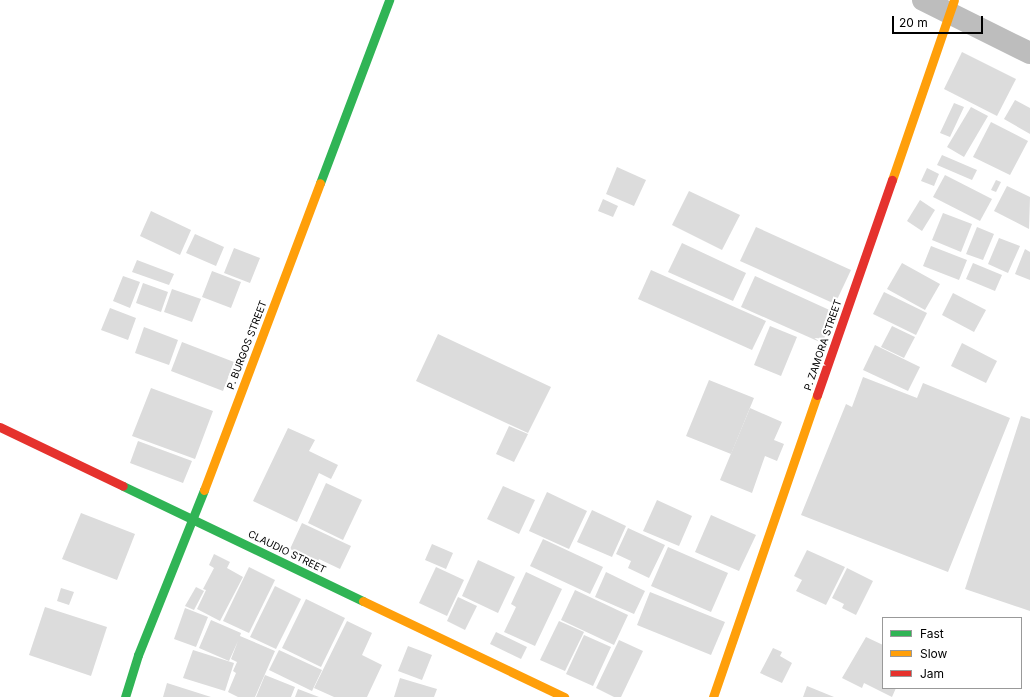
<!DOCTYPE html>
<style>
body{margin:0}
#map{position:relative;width:1030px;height:697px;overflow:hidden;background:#fff;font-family:Inter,sans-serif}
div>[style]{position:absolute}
.building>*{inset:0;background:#dcdcdc}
.street>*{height:22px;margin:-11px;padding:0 11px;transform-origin:11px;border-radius:11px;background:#bdbdbd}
.fast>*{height:9px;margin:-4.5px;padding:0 4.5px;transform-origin:4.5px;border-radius:4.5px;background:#30b455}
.slow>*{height:9px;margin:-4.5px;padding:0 4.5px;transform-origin:4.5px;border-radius:4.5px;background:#ff9f0a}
.jam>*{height:9px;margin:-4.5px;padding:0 4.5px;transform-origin:4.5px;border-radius:4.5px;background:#e5322d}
span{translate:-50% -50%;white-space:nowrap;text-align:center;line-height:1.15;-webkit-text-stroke:4px #fff;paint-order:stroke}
.street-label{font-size:10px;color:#000}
.legend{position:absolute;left:882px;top:617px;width:140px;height:72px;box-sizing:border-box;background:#fff;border:1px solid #999;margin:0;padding:5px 7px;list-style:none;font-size:12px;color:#000}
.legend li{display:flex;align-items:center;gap:8px;height:20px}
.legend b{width:20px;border:1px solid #999}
.scale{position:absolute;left:892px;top:16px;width:91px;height:18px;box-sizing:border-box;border:2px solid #000;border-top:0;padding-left:5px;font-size:12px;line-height:14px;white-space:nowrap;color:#000;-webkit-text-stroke:3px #fff;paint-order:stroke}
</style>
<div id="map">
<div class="building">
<div style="clip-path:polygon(962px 52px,1016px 79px,997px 116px,944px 89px)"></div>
<div style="clip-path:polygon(1015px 100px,1030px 108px,1030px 134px,1004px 119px)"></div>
<div style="clip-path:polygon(954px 103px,964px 107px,950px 137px,940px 133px)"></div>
<div style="clip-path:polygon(971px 107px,988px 116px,964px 157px,947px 147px)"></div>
<div style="clip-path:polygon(991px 122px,1028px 141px,1010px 175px,973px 157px)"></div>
<div style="clip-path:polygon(942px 155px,977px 170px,972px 180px,937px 165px)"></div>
<div style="clip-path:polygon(617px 167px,646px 180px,634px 206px,606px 194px)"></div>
<div style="clip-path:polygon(927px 168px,939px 174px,934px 186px,921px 181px)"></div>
<div style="clip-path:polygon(945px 175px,992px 199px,980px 221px,933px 197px)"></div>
<div style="clip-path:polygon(996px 180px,1001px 182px,996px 192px,991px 190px)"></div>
<div style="clip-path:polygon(1007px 186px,1030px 197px,1029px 229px,994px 211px)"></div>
<div style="clip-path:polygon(689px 191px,740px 215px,722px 250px,672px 225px)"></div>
<div style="clip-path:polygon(603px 199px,618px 206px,613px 217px,598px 211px)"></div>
<div style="clip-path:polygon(920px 200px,935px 210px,922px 231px,907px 221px)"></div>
<div style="clip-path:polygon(151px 211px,191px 230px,180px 255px,140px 236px)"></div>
<div style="clip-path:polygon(943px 213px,972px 224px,961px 252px,932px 240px)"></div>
<div style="clip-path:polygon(756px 227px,851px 270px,835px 304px,740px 261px)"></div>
<div style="clip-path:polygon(977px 227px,994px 234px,983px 260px,966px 254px)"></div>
<div style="clip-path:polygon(195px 234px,224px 247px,216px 266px,186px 253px)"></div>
<div style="clip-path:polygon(999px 238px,1020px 246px,1008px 273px,988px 264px)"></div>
<div style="clip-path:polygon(682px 243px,746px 273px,733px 301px,668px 272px)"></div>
<div style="clip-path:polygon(931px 246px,967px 260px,959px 280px,923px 266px)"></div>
<div style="clip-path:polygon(234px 248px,260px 258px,250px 283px,224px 273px)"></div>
<div style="clip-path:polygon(1025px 249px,1030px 252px,1030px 280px,1015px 274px)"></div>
<div style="clip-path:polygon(137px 260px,174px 274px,169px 285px,132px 272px)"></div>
<div style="clip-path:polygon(902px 263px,940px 284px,925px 310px,887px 289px)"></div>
<div style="clip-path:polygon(973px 263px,1002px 275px,995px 291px,966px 279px)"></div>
<div style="clip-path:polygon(651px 270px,766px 321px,752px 350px,638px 299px)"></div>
<div style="clip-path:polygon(212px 271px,241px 282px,231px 308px,202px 297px)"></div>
<div style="clip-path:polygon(123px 276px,140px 282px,130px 308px,113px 301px)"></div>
<div style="clip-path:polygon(755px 276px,836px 313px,822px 343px,741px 307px)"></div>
<div style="clip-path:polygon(143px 283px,168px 292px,161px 312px,136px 303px)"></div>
<div style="clip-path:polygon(172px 289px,201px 299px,192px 322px,164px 312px)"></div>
<div style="clip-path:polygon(884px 292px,927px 313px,916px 335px,873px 314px)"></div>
<div style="clip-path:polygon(953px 293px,986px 310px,974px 332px,942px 315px)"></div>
<div style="clip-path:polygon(110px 308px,136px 318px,128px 340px,101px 330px)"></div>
<div style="clip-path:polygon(770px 326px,797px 337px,781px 376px,754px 365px)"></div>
<div style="clip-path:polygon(892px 326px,915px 337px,904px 358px,881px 347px)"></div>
<div style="clip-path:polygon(144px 327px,178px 340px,169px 365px,135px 353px)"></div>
<div style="clip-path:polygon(438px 334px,551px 387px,528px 433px,416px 381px)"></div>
<div style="clip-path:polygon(182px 342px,234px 362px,223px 391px,171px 371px)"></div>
<div style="clip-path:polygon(962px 343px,997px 361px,986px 383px,951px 366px)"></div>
<div style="clip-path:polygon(875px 345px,920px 367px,908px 391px,863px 370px)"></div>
<div style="clip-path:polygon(863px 377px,917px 398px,923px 383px,1010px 418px,948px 572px,801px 515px,846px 404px,852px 407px)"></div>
<div style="clip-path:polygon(709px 380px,754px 398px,731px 454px,686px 436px)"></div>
<div style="clip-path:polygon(151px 388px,213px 411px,195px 459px,132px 436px)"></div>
<div style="clip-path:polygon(750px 408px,782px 422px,774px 440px,784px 444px,777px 461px,765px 456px,752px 493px,720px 480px)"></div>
<div style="clip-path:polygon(1021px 416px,1030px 419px,1030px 611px,965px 589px)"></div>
<div style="clip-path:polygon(509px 426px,528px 434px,514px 462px,496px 454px)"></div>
<div style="clip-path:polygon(288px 428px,315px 440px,309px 451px,338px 465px,331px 479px,319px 473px,297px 522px,253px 501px)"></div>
<div style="clip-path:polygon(138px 441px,192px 461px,183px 483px,130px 463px)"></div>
<div style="clip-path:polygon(326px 483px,362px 500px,343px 540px,308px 523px)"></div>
<div style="clip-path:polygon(503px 486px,535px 500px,519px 534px,487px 519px)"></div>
<div style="clip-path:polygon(547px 492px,587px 511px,569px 549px,529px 531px)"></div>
<div style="clip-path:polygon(657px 500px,692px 516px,679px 546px,643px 531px)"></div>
<div style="clip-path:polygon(592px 510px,626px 526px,612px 557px,577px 542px)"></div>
<div style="clip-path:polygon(81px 513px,135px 534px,117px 580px,62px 559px)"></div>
<div style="clip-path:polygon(711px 515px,756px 535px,739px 571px,695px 552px)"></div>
<div style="clip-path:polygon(302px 523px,351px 546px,340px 569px,319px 559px,318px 562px,290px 549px)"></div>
<div style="clip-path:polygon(628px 528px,665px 545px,649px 578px,628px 568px,631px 561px,616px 554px)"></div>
<div style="clip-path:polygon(543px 539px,603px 567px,590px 594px,530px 566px)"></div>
<div style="clip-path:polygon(432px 544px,453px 553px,446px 569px,425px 560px)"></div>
<div style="clip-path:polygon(668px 547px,728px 573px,711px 612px,651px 586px)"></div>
<div style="clip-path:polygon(807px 550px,845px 567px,826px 605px,796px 591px,802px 580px,794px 576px)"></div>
<div style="clip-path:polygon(214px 554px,230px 562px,227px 568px,243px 577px,220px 621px,197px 609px,206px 590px,203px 589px,214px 568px,209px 565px)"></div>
<div style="clip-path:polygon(478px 560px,515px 577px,498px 613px,462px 596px)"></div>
<div style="clip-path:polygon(249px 567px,275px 580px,249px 633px,223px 621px)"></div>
<div style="clip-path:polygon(436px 567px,464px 580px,447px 616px,419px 603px)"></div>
<div style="clip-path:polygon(847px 568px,873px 581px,856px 615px,842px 608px,844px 604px,832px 598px)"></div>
<div style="clip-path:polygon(526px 572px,562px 589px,535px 646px,504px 632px,516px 607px,511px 604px)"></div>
<div style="clip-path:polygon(606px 572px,645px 591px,634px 614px,595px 597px)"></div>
<div style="clip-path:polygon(275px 586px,301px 599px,276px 649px,250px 637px)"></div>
<div style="clip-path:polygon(196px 587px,204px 591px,194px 610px,185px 606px)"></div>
<div style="clip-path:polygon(61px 588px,74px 592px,69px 605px,57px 601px)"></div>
<div style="clip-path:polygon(575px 590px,628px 615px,614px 645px,561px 620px)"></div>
<div style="clip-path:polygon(650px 592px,725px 622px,711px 655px,637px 625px)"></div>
<div style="clip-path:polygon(458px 597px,477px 606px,465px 630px,447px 621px)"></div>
<div style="clip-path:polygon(306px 599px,345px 618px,321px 667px,282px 648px)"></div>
<div style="clip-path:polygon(45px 607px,107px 627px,91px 676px,29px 655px)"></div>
<div style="clip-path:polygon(185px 608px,208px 617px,196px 647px,174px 639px)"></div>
<div style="clip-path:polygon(211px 620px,241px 633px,240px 636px,275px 651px,255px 697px,238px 697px,228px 692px,236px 673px,233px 671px,237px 662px,231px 659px,238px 641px,229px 661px,199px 648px)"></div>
<div style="clip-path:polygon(347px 621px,372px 633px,362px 655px,382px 665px,367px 697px,334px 697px,314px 688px)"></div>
<div style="clip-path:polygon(559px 621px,584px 632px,565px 671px,540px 660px)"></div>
<div style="clip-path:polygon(496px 632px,527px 647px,521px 659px,490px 644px)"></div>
<div style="clip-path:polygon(584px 635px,611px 647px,593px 686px,566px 674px)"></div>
<div style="clip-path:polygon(866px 637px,883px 645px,883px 688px,896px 688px,892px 697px,864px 683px,862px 688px,842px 678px)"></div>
<div style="clip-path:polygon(619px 640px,643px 651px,621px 697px,614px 697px,596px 688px)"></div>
<div style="clip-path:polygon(408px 646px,432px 655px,422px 680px,398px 671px)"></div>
<div style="clip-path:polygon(773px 648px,782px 652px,780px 656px,792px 663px,782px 683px,760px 673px)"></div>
<div style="clip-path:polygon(193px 650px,234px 663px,225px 691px,183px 678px)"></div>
<div style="clip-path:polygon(279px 650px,322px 670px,312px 691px,269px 670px)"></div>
<div style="clip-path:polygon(265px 675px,295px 687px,291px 697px,256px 697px)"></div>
<div style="clip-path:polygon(400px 678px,437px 689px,434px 697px,394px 697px)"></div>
<div style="clip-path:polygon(167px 683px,211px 697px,163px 697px)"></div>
<div style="clip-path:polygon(807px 686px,834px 697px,803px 697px)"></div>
<div style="clip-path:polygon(298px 689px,319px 697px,295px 697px)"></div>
</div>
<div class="street">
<div style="left:923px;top:0;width:119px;rotate:26.4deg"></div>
</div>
<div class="fast">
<div style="left:320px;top:183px;width:196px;rotate:-69.3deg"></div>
<div style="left:123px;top:486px;width:266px;rotate:25.6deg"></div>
<div style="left:125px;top:697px;width:44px;rotate:-72.8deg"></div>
<div style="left:138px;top:655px;width:178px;rotate:-68.2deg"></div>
</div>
<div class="slow">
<div style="left:892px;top:180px;width:190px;rotate:-71deg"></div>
<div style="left:204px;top:490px;width:328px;rotate:-69.3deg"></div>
<div style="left:363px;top:601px;width:223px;rotate:25.5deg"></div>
<div style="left:713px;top:697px;width:319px;rotate:-71deg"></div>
</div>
<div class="jam">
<div style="left:817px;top:395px;width:228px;rotate:-70.8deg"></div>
<div style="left:0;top:427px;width:136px;rotate:25.6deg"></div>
</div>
<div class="street-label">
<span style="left:247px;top:345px;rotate:-69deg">P. BURGOS STREET</span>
<span style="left:823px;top:345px;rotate:-71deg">P. ZAMORA STREET</span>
<span style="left:287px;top:552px;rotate:26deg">CLAUDIO STREET</span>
</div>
<ul class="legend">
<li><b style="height:5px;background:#30b455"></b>Fast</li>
<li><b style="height:5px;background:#ff9f0a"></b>Slow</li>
<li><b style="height:5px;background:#e5322d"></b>Jam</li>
</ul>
<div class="scale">20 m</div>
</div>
